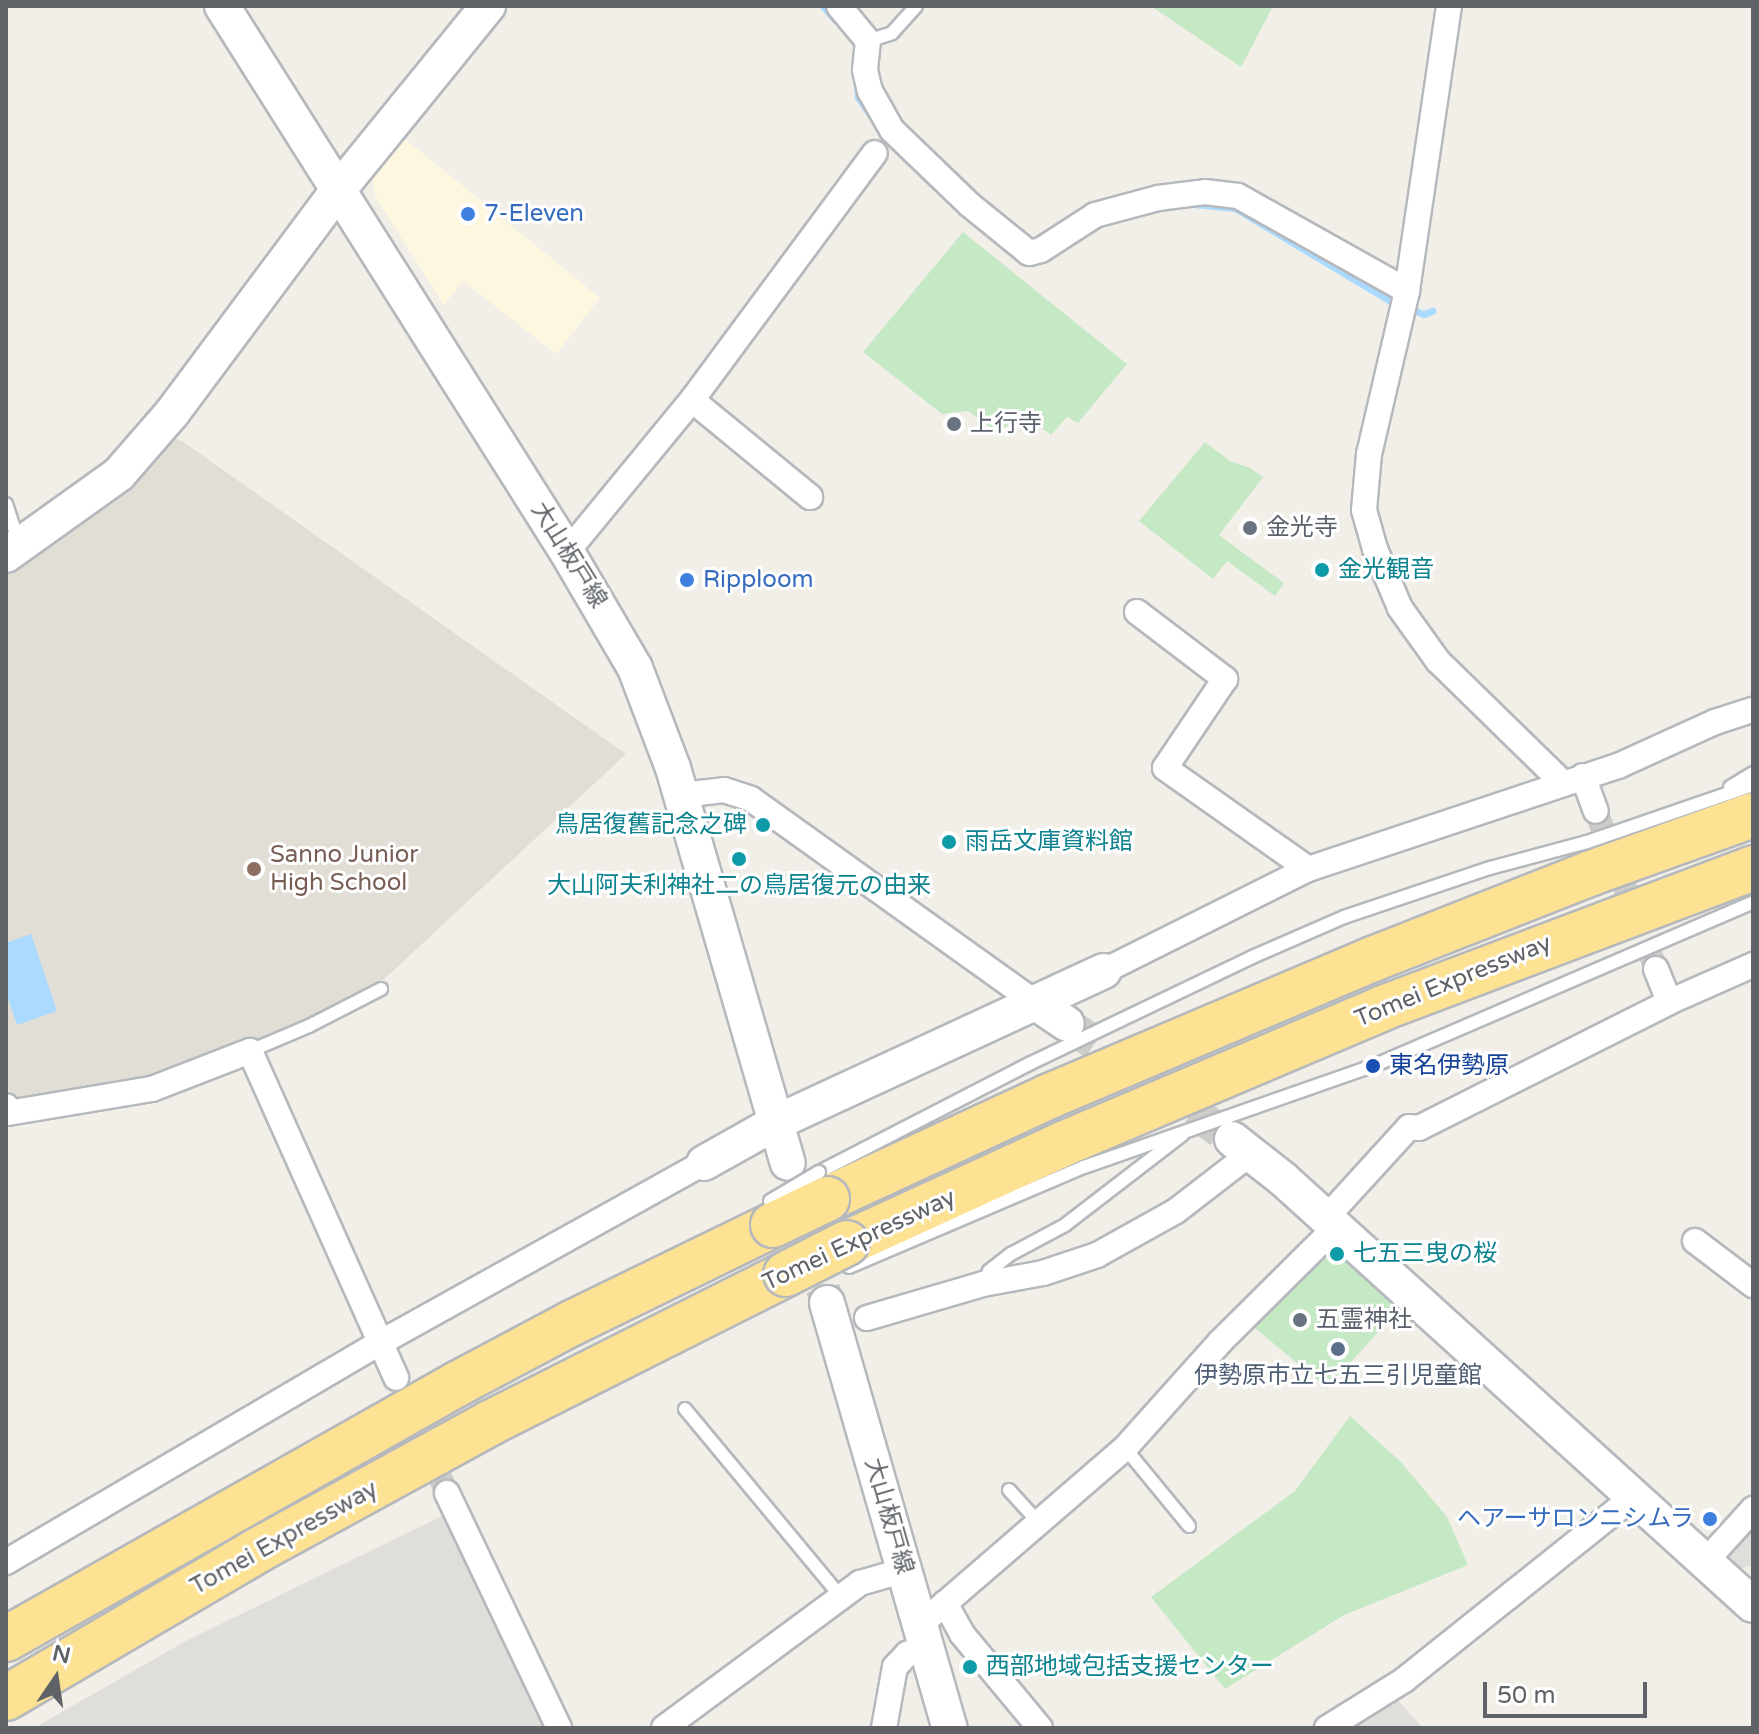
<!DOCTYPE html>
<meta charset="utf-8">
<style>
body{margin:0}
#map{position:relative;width:1759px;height:1734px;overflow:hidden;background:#f1efe8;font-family:"Varela Round","Noto Sans JP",sans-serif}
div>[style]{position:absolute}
.commercial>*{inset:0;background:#fef7e0}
.industrial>*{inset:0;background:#e0deda}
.education>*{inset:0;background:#e1ded6}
.green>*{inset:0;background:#c5e8c5}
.water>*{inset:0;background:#aadaff}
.stream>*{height:7px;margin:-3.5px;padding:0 3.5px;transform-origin:3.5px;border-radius:3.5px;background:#aadaff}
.street-tunnel>*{height:24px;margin-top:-12px;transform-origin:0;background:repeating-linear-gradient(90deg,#ccccc8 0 24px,transparent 0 36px)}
.secondary-tunnel>*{height:34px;margin-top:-17px;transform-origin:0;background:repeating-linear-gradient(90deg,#ccccc8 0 34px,transparent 0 51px)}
.roads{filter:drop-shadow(2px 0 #b5b8bc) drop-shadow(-2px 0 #b5b8bc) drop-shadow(0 2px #b5b8bc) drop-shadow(0 -2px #b5b8bc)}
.lane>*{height:12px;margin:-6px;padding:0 6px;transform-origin:6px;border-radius:6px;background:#fff}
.street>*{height:24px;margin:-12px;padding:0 12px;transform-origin:12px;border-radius:12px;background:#fff}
.secondary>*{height:34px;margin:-17px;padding:0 17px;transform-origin:17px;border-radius:17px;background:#fff}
.highway>*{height:44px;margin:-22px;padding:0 22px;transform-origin:22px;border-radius:22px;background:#fde293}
.bridges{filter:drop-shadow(2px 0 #b5b8bc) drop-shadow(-2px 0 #b5b8bc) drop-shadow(0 2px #b5b8bc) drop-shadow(0 -2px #b5b8bc)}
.lane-bridge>*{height:12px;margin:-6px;padding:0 6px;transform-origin:6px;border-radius:6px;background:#fff}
.highway-bridge>*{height:44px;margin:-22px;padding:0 22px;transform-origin:22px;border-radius:22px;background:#fde293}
.dots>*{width:22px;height:22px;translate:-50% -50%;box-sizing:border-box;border:4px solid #fff;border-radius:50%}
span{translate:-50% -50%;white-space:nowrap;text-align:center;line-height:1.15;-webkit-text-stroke:6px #fff;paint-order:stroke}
.shop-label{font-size:24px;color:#366cbe}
.left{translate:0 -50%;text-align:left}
.right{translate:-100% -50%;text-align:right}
.worship-label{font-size:24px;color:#5b616d}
.street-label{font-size:24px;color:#5f6368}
.culture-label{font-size:24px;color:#0d838f}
.education-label{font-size:24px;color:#785e54}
.transit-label{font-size:24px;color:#164399}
.service-label{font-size:24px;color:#4e5e75}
.frame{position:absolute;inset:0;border:8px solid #5f6368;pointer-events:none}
.north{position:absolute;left:16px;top:1638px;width:80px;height:80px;-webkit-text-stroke:6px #fff;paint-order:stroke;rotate:13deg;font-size:22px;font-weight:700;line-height:32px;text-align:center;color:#5f6368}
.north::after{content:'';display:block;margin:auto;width:28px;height:36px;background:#5f6368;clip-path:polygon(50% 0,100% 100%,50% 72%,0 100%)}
.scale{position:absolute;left:1483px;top:1682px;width:164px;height:36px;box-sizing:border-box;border:4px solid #5f6368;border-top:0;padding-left:10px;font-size:24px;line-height:28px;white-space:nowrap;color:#5f6368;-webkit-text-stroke:6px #fff;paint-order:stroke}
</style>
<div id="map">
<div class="commercial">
<div style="clip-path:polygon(399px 134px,600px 298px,556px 354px,463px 281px,444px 305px,375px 196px,372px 171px)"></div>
</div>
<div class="industrial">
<div style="clip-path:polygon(444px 1515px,552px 1728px,34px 1728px,184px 1642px)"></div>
<div style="clip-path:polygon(1753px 1520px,1753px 1565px,1738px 1570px,1720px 1555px)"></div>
<div style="clip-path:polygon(1393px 1695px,1423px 1728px,1339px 1728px)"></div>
</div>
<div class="education">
<div style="clip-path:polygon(172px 438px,182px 441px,626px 754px,379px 984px,317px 1017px,158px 1081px,19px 1104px,11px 1100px,6px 1079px,6px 567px)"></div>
</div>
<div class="green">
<div style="clip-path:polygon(1151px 6px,1273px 6px,1241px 67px)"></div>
<div style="clip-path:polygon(963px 232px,1127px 364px,1078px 423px,1067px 417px,1051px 435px,1039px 426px,1030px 436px,1011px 421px,1000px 434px,968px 411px,942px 414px,863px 352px)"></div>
<div style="clip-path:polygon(1205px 442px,1230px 461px,1250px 468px,1263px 477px,1219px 535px,1284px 583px,1275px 596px,1227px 561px,1213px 579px,1139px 521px)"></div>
<div style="clip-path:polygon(1329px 1244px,1404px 1304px,1327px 1388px,1250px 1324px)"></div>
<div style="clip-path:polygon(1350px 1416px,1401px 1462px,1447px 1517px,1468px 1565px,1344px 1615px,1225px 1689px,1151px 1597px,1295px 1491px)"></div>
</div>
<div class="water">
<div style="clip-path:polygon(31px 934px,57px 1011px,17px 1025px,6px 993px,6px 943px)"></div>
</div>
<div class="stream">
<div style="left:823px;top:6px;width:18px;rotate:49deg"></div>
<div style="left:857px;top:83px;width:14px;rotate:86deg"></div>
<div style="left:858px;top:97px;width:53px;rotate:55.7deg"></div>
<div style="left:1193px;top:204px;width:42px;rotate:5.4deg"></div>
<div style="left:1235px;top:208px;width:183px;rotate:30.9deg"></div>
<div style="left:1392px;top:302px;width:34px;rotate:21deg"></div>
<div style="left:1424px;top:314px;width:9px;rotate:-21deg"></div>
</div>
<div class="street-tunnel">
<div style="left:1596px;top:811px;width:169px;rotate:69.2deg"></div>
<div style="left:406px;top:1400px;width:102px;rotate:66.2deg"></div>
</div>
<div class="secondary-tunnel">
<div style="left:1067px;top:1024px;width:201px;rotate:34.9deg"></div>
<div style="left:796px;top:1190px;width:117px;rotate:74.7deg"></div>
</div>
<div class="roads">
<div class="lane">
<div style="left:868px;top:41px;width:25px;rotate:-18deg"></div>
<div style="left:892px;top:33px;width:36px;rotate:-48deg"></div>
<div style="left:6px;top:504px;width:41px;rotate:71.6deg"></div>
<div style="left:1730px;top:787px;width:27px;rotate:-31deg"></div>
<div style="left:250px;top:1051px;width:64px;rotate:-23deg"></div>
<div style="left:309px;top:1026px;width:81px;rotate:-27.2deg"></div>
<div style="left:819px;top:1172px;width:238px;rotate:-27.2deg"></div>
<div style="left:1031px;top:1063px;width:245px;rotate:-25.6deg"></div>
<div style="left:1252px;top:957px;width:100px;rotate:-23.5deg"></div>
<div style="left:1344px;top:917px;width:154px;rotate:-18.6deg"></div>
<div style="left:1490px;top:868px;width:100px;rotate:-15deg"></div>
<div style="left:1587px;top:842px;width:176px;rotate:-19deg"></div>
<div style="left:849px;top:1267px;width:255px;rotate:-23.1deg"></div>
<div style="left:1084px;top:1167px;width:306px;rotate:-19.3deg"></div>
<div style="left:1373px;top:1066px;width:414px;rotate:-23.3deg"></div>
<div style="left:984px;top:1283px;width:13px;rotate:-67deg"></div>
<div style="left:989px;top:1271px;width:28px;rotate:-38deg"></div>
<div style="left:1011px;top:1254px;width:61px;rotate:-28.2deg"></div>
<div style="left:1065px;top:1225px;width:148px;rotate:-37.6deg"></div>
<div style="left:685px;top:1409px;width:244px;rotate:50.3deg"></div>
<div style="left:1125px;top:1448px;width:101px;rotate:50.6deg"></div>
<div style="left:1009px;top:1490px;width:45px;rotate:47.7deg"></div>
</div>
<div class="street">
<div style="left:839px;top:6px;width:45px;rotate:50.4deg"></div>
<div style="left:868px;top:41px;width:29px;rotate:96deg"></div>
<div style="left:865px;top:70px;width:22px;rotate:77deg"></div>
<div style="left:870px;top:91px;width:45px;rotate:60.6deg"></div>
<div style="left:892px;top:130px;width:108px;rotate:43.9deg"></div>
<div style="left:970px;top:205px;width:76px;rotate:39.1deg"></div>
<div style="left:1029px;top:253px;width:12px;rotate:-14deg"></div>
<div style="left:1041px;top:250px;width:64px;rotate:-32.9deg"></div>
<div style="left:1095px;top:215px;width:65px;rotate:-15.1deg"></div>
<div style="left:1158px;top:198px;width:47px;rotate:-7.3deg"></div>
<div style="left:1205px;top:192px;width:33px;rotate:7deg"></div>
<div style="left:1238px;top:196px;width:194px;rotate:29.3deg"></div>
<div style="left:1449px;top:6px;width:288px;rotate:98.4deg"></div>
<div style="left:1407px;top:291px;width:167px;rotate:103.1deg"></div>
<div style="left:1369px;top:454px;width:56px;rotate:95.1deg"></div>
<div style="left:1364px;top:510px;width:41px;rotate:74.2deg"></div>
<div style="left:1375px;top:549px;width:64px;rotate:67deg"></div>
<div style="left:1400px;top:608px;width:65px;rotate:54.4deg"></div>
<div style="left:1438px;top:661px;width:173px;rotate:44.3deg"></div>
<div style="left:692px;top:400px;width:153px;rotate:39.4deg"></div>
<div style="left:567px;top:552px;width:197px;rotate:-50.6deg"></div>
<div style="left:692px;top:400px;width:307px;rotate:-53.5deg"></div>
<div style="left:1137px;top:612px;width:111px;rotate:37.3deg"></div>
<div style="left:1225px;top:679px;width:107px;rotate:124deg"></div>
<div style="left:1165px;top:768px;width:175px;rotate:35.2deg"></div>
<div style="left:1583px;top:776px;width:37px;rotate:70deg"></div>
<div style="left:681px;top:795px;width:43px;rotate:-6.6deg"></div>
<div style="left:724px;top:790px;width:28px;rotate:18deg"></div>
<div style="left:751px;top:799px;width:350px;rotate:35.6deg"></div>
<div style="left:1656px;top:969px;width:35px;rotate:68deg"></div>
<div style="left:1104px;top:971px;width:228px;rotate:-26.6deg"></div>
<div style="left:1308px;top:869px;width:327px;rotate:-18.4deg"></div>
<div style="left:1618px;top:766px;width:107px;rotate:-24.4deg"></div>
<div style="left:1715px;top:722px;width:40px;rotate:-18deg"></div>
<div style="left:6px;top:1106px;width:7px;rotate:74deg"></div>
<div style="left:8px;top:1113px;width:146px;rotate:-9.5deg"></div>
<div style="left:152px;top:1089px;width:105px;rotate:-21.2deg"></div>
<div style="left:250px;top:1051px;width:358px;rotate:65.9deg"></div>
<div style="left:1326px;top:1218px;width:123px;rotate:-47.6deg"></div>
<div style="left:1409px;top:1127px;width:10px;rotate:6deg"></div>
<div style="left:1419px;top:1128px;width:280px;rotate:-26.7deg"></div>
<div style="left:1669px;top:1002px;width:92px;rotate:-23.8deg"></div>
<div style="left:1695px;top:1241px;width:73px;rotate:37.2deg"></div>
<div style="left:867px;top:1318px;width:121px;rotate:-16.3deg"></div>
<div style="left:983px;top:1284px;width:61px;rotate:-10.4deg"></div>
<div style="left:1043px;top:1273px;width:57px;rotate:-18.4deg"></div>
<div style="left:1097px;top:1255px;width:90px;rotate:-29.1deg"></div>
<div style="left:1176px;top:1211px;width:95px;rotate:-37.7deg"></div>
<div style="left:447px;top:1493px;width:260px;rotate:64.5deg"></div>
<div style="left:6px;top:1562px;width:433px;rotate:-30.4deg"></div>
<div style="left:380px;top:1343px;width:371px;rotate:-29.1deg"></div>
<div style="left:1705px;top:1562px;width:72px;rotate:-47.8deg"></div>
<div style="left:945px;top:1603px;width:35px;rotate:61deg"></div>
<div style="left:962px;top:1634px;width:122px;rotate:50.3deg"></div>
<div style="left:920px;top:1625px;width:271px;rotate:-40.8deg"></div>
<div style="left:1125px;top:1448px;width:142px;rotate:-48.1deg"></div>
<div style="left:1220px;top:1342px;width:163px;rotate:-44.8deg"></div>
<div style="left:664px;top:1728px;width:244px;rotate:-36.5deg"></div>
<div style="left:860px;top:1583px;width:47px;rotate:-16.1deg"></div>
<div style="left:884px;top:1728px;width:62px;rotate:-79.8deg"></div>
<div style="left:895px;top:1667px;width:18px;rotate:-47deg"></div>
<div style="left:907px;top:1654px;width:21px;rotate:-23deg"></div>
<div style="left:1327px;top:1728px;width:91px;rotate:-31.9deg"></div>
<div style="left:1404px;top:1680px;width:293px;rotate:-38.6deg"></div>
</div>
<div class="secondary">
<div style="left:222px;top:6px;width:646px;rotate:57.71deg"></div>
<div style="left:567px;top:552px;width:134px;rotate:59.6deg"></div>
<div style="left:635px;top:668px;width:107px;rotate:69.2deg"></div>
<div style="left:673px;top:768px;width:411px;rotate:73.8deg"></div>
<div style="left:6px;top:555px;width:139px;rotate:-35.6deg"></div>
<div style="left:119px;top:474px;width:81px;rotate:-49deg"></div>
<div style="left:172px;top:413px;width:281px;rotate:-53.3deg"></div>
<div style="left:340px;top:188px;width:235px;rotate:-50.9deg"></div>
<div style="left:1036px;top:1003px;width:37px;rotate:34deg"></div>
<div style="left:1232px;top:1139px;width:65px;rotate:38.1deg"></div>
<div style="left:1283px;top:1179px;width:634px;rotate:42.19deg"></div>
<div style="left:704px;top:1163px;width:84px;rotate:-29.3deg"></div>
<div style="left:777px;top:1122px;width:360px;rotate:-24.8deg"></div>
<div style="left:827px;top:1303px;width:442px;rotate:73.9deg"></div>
</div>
<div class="highway">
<div style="left:827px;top:1199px;width:246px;rotate:-24.8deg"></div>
<div style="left:1050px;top:1096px;width:351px;rotate:-23deg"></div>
<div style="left:1373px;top:959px;width:234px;rotate:-21.5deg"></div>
<div style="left:1591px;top:873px;width:172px;rotate:-19.7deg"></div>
<div style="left:847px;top:1243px;width:238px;rotate:-24.6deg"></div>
<div style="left:1063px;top:1144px;width:348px;rotate:-23deg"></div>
<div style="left:1383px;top:1008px;width:396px;rotate:-20.7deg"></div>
<div style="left:6px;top:1639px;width:520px;rotate:-29.47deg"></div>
<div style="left:459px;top:1383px;width:128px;rotate:-28deg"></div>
<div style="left:572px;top:1323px;width:224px;rotate:-26deg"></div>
<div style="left:6px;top:1698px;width:294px;rotate:-30.4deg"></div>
<div style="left:260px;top:1549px;width:262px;rotate:-28.7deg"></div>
<div style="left:490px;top:1423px;width:331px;rotate:-26.7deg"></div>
</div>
</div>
<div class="bridges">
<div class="lane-bridge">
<div style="left:770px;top:1201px;width:57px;rotate:-30.6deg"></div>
</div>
<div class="highway-bridge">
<div style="left:773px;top:1225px;width:60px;rotate:-25.7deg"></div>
<div style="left:786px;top:1274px;width:68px;rotate:-26.9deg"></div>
</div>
</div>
<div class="dots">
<div style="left:468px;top:214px;background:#3f7fe0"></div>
<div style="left:954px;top:424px;background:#6b7280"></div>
<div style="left:1250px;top:528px;background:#6b7280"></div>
<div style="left:1322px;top:570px;background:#0f9aa8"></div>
<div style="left:687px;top:580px;background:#3f7fe0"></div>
<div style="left:763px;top:825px;background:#0f9aa8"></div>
<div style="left:949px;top:842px;background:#0f9aa8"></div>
<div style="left:739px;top:859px;background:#0f9aa8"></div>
<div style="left:254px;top:869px;background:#8d6e63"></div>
<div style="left:1373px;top:1066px;background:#1a4fb4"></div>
<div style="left:1337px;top:1254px;background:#0f9aa8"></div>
<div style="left:1300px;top:1320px;background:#6b7280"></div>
<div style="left:1338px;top:1349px;background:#5c6f8a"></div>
<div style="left:1710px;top:1519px;background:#3f7fe0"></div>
<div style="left:970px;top:1667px;background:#0f9aa8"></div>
</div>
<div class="shop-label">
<span class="left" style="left:484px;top:214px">7-Eleven</span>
<span class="left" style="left:703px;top:580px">Ripploom</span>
<span class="right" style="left:1694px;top:1519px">ヘアーサロンニシムラ</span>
</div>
<div class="worship-label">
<span class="left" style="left:970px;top:424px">上行寺</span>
<span class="left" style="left:1266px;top:528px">金光寺</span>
<span class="left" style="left:1316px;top:1320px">五霊神社</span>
</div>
<div class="street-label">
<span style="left:569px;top:555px;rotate:58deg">大山板戸線</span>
<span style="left:1453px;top:981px;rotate:-22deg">Tomei Expressway</span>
<span style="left:859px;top:1240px;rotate:-25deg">Tomei Expressway</span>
<span style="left:889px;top:1516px;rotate:74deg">大山板戸線</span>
<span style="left:284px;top:1538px;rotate:-29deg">Tomei Expressway</span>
</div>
<div class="culture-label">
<span class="left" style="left:1338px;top:570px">金光観音</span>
<span class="right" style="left:747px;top:825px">鳥居復舊記念之碑</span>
<span class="left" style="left:965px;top:842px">雨岳文庫資料館</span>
<span style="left:739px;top:886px">大山阿夫利神社二の鳥居復元の由来</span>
<span class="left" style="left:1353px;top:1254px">七五三曳の桜</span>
<span class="left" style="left:986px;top:1667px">西部地域包括支援センター</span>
</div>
<div class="education-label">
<span class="left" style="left:270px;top:869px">Sanno Junior<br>High School</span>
</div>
<div class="transit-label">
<span class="left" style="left:1389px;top:1066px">東名伊勢原</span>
</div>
<div class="service-label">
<span style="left:1338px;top:1376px">伊勢原市立七五三引児童館</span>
</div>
<div class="frame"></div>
<div class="north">N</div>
<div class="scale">50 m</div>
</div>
